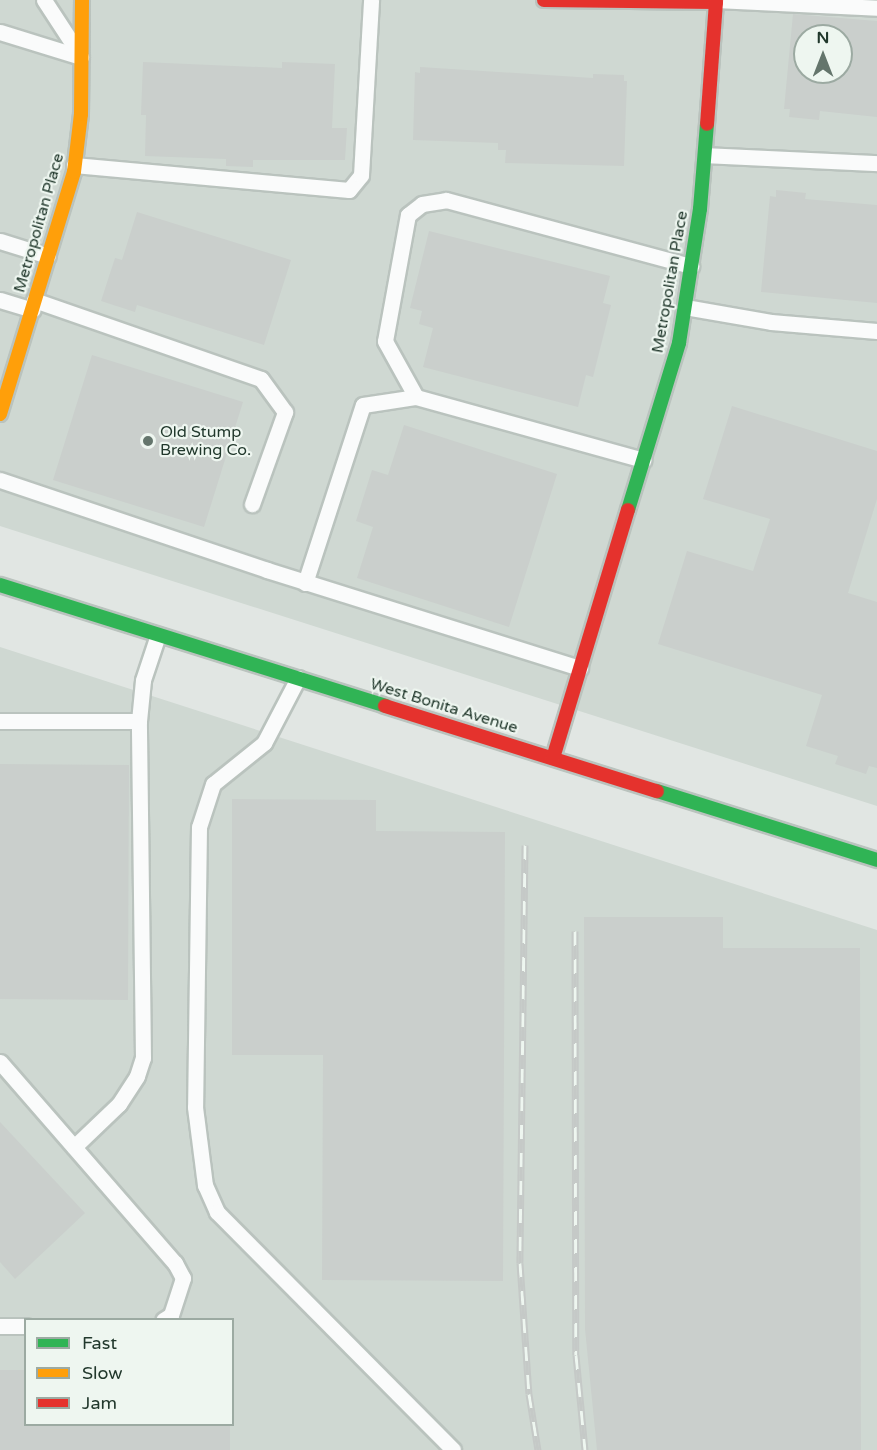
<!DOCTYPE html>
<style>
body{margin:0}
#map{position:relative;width:877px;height:1450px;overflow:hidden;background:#e1e6e3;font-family:"Varela Round",sans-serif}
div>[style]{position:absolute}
.built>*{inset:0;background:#cfd8d2}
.building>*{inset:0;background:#cacfcc}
.roads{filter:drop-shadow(2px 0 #bac3be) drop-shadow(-2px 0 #bac3be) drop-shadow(0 2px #bac3be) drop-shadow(0 -2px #bac3be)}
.lane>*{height:15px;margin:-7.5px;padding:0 7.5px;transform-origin:7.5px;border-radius:7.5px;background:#fafbfb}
.fast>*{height:14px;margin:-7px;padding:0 7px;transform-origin:7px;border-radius:7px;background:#30b455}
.slow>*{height:14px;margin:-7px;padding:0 7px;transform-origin:7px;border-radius:7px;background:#ff9f0a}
.jam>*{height:14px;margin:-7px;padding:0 7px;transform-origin:7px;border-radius:7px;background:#e5322d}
.rail>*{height:7px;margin-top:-3.5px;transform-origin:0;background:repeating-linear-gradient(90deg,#eef6f0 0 14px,#c5c9c7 0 28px);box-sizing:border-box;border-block:2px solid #c5c9c7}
.dots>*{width:16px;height:16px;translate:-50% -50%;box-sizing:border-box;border:3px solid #eef6f0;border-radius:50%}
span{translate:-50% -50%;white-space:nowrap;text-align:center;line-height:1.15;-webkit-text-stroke:4.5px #eef6f0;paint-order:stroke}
.street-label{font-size:16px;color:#21382c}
.poi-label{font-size:16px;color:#21382c}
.left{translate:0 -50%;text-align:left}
.legend{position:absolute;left:24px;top:1318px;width:210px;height:108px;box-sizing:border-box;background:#eef6f0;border:2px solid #9caaa2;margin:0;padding:8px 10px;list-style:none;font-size:18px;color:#21382c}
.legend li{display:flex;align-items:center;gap:12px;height:30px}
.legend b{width:30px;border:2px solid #9caaa2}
.north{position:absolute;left:793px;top:24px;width:60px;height:60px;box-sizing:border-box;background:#eef6f0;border:2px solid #9caaa2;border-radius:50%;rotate:0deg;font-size:16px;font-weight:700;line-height:24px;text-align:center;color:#21382c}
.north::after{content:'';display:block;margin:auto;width:21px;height:27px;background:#64756c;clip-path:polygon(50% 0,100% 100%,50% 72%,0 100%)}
</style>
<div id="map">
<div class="built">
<div style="clip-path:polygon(evenodd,0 0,877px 0,877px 806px,0 526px,0 0,805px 36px,841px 36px,841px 72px,805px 72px,805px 36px)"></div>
<div style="clip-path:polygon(evenodd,0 647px,877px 930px,877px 1450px,0 1450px,0 647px,26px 1320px,232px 1320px,232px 1424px,26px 1424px,26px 1320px)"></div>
</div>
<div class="building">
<div style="clip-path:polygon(evenodd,793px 14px,877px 21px,877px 117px,820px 111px,819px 120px,789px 117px,790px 109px,784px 109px,793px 14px,805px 36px,841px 36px,841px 72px,805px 72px,805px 36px)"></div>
<div style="clip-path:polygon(143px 62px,282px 68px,282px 62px,335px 64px,332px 128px,347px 128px,345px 160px,253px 160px,253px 167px,226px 166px,226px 159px,145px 156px,146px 115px,141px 115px)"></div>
<div style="clip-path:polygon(420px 67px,593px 78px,593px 74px,624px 75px,624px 81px,627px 81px,624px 166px,505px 163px,506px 150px,498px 150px,498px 143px,413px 140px,415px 72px,420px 73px)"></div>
<div style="clip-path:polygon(776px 190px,806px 193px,805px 199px,877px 205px,877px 303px,761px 292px,770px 196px,776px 197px)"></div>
<div style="clip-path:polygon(137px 212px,291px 260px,264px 345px,137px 305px,135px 312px,101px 301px,115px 258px,122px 260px)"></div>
<div style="clip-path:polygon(429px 231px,610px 276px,603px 303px,611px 305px,593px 377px,586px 375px,578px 407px,423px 367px,433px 328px,419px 324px,422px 311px,410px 308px)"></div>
<div style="clip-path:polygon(92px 355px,243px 402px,204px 527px,53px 480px)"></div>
<div style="clip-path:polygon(732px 406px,877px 451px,877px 499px,848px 593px,877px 602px,877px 768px,869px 766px,866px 774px,835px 764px,838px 756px,806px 746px,822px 695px,658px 644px,687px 551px,753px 571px,770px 519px,703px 499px)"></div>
<div style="clip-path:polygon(404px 425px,557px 474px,509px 627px,357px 578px,373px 527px,356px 521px,372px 470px,388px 475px)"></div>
<div style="clip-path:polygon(0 764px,129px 765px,128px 1000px,0 999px)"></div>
<div style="clip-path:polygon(232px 799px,376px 800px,376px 831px,505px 832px,503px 1281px,322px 1280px,323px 1055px,232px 1055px)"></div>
<div style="clip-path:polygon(584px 917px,723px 917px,723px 948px,860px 948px,861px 1450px,597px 1450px,585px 1329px)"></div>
<div style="clip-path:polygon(0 1122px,85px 1213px,15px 1279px,0 1262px)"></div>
<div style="clip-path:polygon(0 1370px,26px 1370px,26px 1425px,230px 1425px,230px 1450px,0 1450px)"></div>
</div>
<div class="roads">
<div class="lane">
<div style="left:44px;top:0;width:59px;rotate:56.9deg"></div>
<div style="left:716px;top:0;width:161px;rotate:2.8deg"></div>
<div style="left:0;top:32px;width:85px;rotate:17.2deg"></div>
<div style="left:705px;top:155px;width:172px;rotate:2.7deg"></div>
<div style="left:74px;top:165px;width:276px;rotate:5.2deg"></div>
<div style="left:349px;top:190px;width:19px;rotate:-51deg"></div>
<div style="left:361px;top:175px;width:175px;rotate:-86.7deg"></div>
<div style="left:0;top:241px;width:50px;rotate:17.4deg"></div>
<div style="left:0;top:300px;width:34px;rotate:17deg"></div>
<div style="left:34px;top:300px;width:240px;rotate:19.2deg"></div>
<div style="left:261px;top:379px;width:41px;rotate:54deg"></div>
<div style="left:285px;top:412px;width:98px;rotate:109.7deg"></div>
<div style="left:685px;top:307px;width:87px;rotate:9.9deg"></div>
<div style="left:771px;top:322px;width:106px;rotate:4.9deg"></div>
<div style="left:416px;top:397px;width:236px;rotate:15.5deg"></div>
<div style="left:0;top:480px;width:282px;rotate:18.6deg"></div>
<div style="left:267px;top:570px;width:328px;rotate:17.4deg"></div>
<div style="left:305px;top:583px;width:187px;rotate:-72deg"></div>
<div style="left:363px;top:405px;width:54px;rotate:-8.6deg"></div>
<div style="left:416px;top:397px;width:64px;rotate:-119deg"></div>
<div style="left:385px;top:341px;width:128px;rotate:-79.7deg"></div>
<div style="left:408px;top:215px;width:18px;rotate:-38deg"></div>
<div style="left:422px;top:204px;width:24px;rotate:-9deg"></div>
<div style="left:446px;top:200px;width:254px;rotate:15.1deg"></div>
<div style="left:298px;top:678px;width:73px;rotate:117.6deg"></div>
<div style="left:264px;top:743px;width:65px;rotate:141.2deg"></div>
<div style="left:213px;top:784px;width:45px;rotate:108deg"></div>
<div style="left:199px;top:827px;width:280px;rotate:90.8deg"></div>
<div style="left:195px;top:1107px;width:79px;rotate:82.7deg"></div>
<div style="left:205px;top:1185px;width:30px;rotate:66deg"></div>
<div style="left:217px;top:1212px;width:335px;rotate:45.2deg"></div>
<div style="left:0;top:721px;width:139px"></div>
<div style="left:0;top:1062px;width:267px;rotate:49deg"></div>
<div style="left:175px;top:1263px;width:17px;rotate:62deg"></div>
<div style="left:183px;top:1278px;width:39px;rotate:108deg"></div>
<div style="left:171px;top:1315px;width:9px;rotate:148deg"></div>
<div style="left:74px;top:1147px;width:62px;rotate:-43.7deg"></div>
<div style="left:119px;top:1104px;width:33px;rotate:-57deg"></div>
<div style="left:137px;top:1076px;width:19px;rotate:-72deg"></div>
<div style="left:143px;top:1058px;width:337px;rotate:-90.7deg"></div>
<div style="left:139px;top:721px;width:41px;rotate:-84.4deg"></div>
<div style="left:143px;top:680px;width:47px;rotate:-71.6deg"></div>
<div style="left:0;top:1326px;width:26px"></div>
</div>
<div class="fast">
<div style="left:628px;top:510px;width:175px;rotate:-73deg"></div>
<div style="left:679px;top:343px;width:136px;rotate:-81.1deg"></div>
<div style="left:700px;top:209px;width:85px;rotate:-85.3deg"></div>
<div style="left:0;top:585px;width:404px;rotate:17.4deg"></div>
<div style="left:657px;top:791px;width:231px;rotate:17.4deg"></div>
</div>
<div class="slow">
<div style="left:0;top:414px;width:253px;rotate:-73deg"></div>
<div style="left:74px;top:172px;width:58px;rotate:-83.1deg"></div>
<div style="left:81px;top:114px;width:114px;rotate:-89.5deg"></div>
</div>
<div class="jam">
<div style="left:544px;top:0;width:172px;rotate:0.7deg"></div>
<div style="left:716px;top:2px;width:122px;rotate:94.2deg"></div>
<div style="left:385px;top:706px;width:285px;rotate:17.4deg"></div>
<div style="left:553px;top:758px;width:259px;rotate:-73.2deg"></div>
</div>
</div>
<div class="rail">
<div style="left:525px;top:845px;width:418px;rotate:90.7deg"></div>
<div style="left:520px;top:1263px;width:131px;rotate:86.1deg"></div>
<div style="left:529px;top:1394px;width:57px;rotate:80.9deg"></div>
<div style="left:575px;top:931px;width:424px;rotate:89.9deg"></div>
<div style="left:576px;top:1355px;width:95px;rotate:84.6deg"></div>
</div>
<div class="dots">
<div style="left:148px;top:441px;background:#64756c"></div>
</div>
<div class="street-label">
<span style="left:39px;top:223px;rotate:-74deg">Metropolitan Place</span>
<span style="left:670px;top:282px;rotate:-80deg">Metropolitan Place</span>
<span style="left:444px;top:706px;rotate:17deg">West Bonita Avenue</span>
</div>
<div class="poi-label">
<span class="left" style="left:160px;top:441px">Old Stump<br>Brewing Co.</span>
</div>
<ul class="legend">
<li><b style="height:8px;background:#30b455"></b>Fast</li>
<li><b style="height:8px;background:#ff9f0a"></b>Slow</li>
<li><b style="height:8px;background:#e5322d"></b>Jam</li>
</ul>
<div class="north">N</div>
</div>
